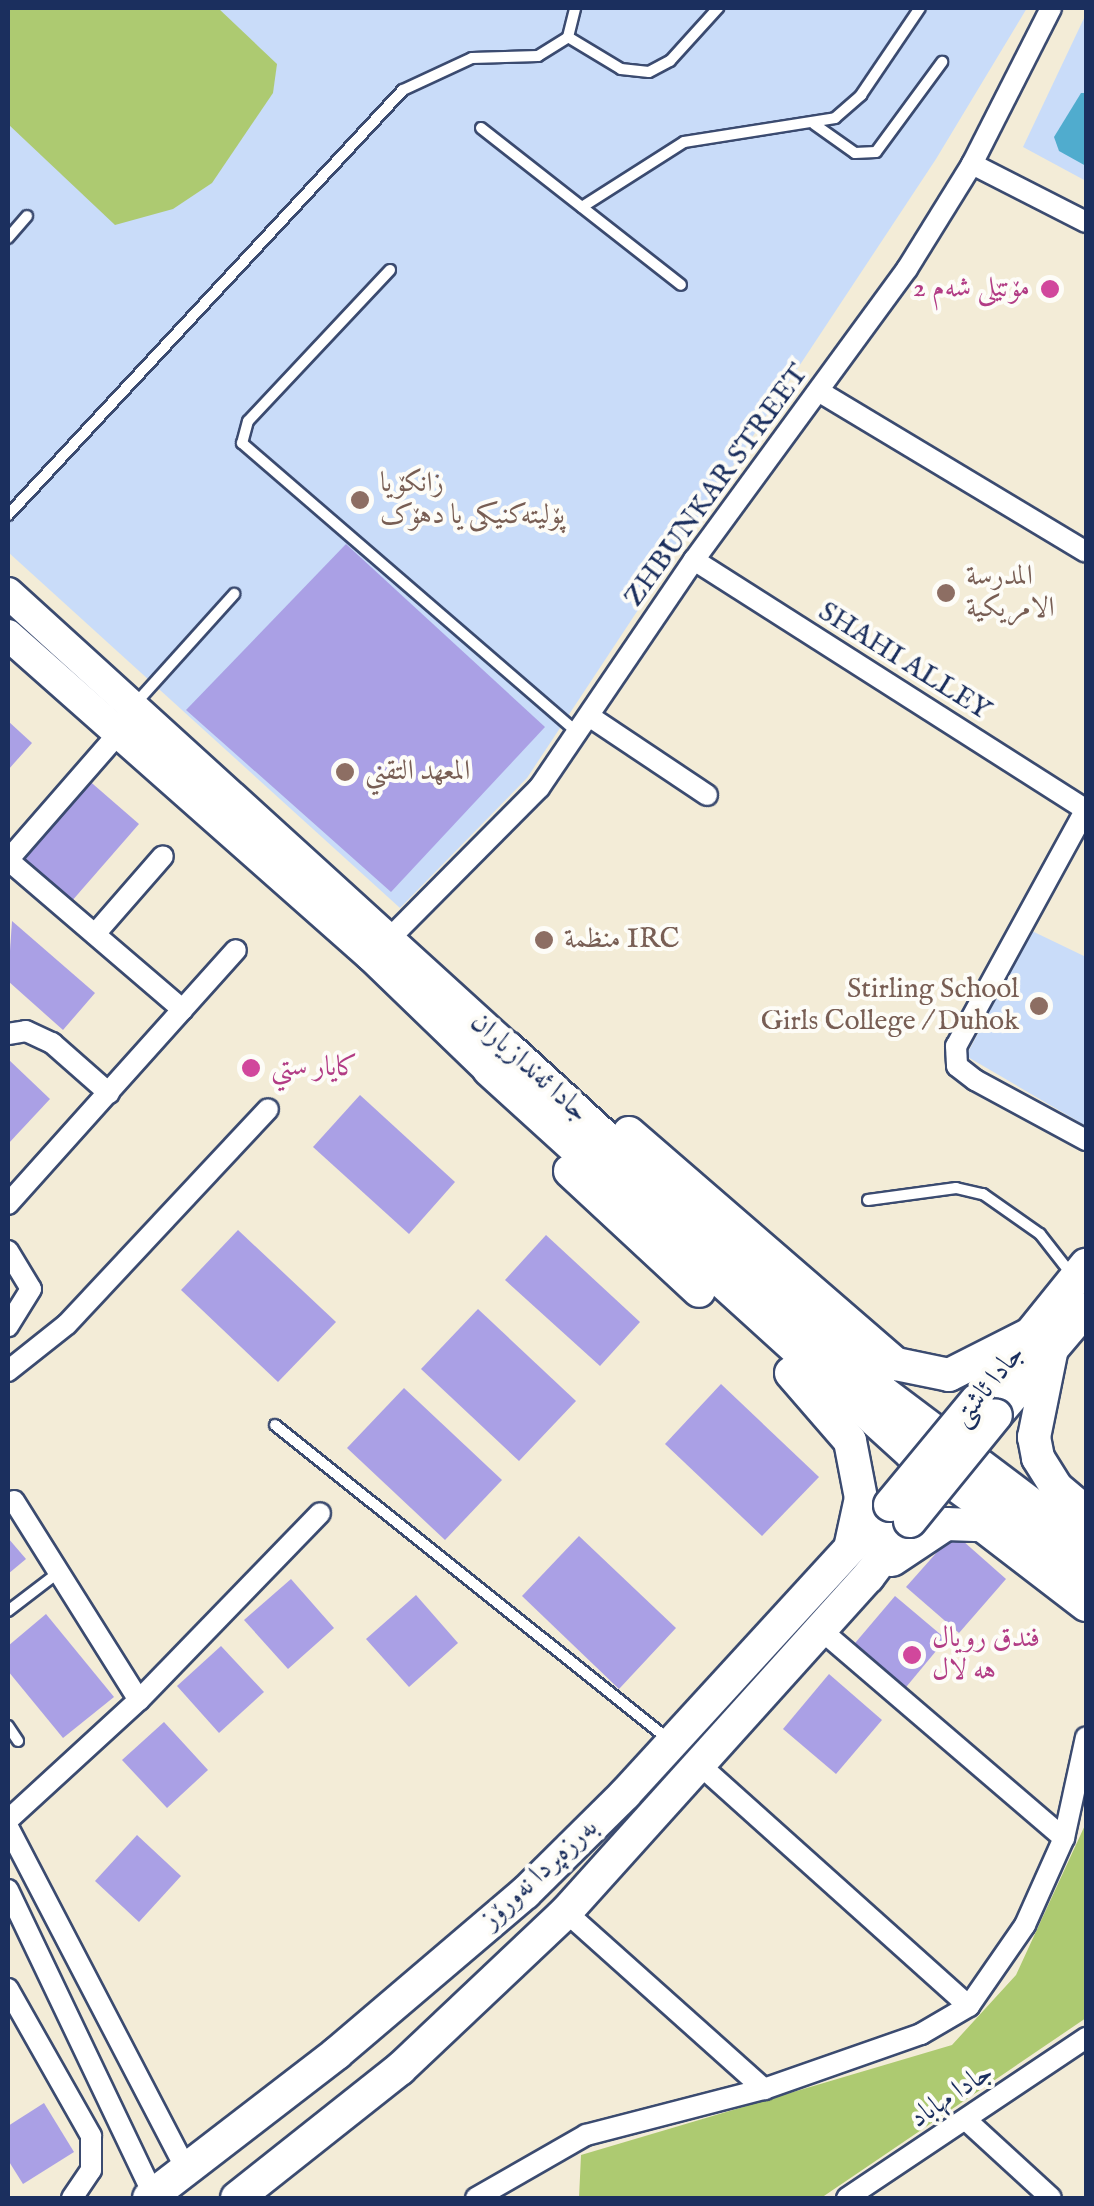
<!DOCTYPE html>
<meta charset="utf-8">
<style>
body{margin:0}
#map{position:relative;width:1094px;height:2206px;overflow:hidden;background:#f3ecd7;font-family:"IM FELL English",Amiri,serif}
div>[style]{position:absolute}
.built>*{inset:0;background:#c9dcf9}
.green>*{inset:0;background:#adca71}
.water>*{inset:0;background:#50acce}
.building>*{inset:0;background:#aaa0e5}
.roads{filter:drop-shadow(2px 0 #3b4b70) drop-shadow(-2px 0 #3b4b70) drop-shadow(0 2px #3b4b70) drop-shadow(0 -2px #3b4b70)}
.service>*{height:10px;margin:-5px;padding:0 5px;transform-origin:5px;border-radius:5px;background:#fff}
.minor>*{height:20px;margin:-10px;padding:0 10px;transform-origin:10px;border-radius:10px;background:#fff}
.secondary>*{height:30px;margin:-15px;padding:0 15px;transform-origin:15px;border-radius:15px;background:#fff}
.primary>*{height:32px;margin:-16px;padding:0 16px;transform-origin:16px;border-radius:16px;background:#fff}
.bridges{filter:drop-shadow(2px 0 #3b4b70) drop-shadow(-2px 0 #3b4b70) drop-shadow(0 2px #3b4b70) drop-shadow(0 -2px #3b4b70)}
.primary-bridge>*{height:32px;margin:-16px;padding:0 16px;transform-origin:16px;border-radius:16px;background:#fff}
.dots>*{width:28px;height:28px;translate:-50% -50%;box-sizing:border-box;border:5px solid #fdfcf7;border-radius:50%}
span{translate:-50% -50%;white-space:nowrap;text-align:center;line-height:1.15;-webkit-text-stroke:8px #fdfcf7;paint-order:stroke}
.hotel-label{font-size:28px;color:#b23c85}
.right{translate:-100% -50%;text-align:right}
.left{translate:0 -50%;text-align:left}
.education-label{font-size:28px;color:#785e54}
.street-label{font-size:28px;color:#1b2f5e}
.frame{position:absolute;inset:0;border:10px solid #1b2f5e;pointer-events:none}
</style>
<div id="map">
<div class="built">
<div style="clip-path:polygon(8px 8px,1027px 8px,936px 159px,527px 778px,400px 908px,8px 552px)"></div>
<div style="clip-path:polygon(1086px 14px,1086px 181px,1023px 147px)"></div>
<div style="clip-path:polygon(1032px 931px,1086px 957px,1086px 1126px,966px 1056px)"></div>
</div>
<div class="green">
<div style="clip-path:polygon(8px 8px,218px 8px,277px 64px,273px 93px,212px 183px,173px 209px,115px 225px,8px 124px)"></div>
<div style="clip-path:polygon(1086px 1823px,1086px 2018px,821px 2198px,579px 2198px,581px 2155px,952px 2045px,1016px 1975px)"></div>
</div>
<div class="water">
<div style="clip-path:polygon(1081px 93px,1086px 93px,1086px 166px,1059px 151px,1054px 137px)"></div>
</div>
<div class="building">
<div style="clip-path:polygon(346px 544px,545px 727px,391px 892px,186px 710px)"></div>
<div style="clip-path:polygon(8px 721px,32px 743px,8px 770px)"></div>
<div style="clip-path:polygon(86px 778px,139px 824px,71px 902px,18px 855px)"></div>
<div style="clip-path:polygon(12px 921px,95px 993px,63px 1030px,8px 981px)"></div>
<div style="clip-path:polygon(8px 1059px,50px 1099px,8px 1144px)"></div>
<div style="clip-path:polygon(360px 1095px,455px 1182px,409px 1234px,313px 1147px)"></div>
<div style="clip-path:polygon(238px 1230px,336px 1322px,278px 1382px,181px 1290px)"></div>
<div style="clip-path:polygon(546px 1235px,640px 1322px,600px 1366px,505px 1280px)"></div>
<div style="clip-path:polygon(478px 1309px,576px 1401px,519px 1461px,421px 1369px)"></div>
<div style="clip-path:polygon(721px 1384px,819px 1477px,762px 1536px,665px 1444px)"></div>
<div style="clip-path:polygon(404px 1388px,502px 1480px,445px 1540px,347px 1448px)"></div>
<div style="clip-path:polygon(954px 1533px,1006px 1579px,959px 1633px,906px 1587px)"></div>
<div style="clip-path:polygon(579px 1536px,676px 1628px,619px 1689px,522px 1596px)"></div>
<div style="clip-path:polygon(8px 1538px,26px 1559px,8px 1574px)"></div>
<div style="clip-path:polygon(291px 1579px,334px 1628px,288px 1669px,244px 1620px)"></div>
<div style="clip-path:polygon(416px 1595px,458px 1643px,409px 1687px,366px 1639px)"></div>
<div style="clip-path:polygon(895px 1596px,946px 1639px,902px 1692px,850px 1649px)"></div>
<div style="clip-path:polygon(46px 1614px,114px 1697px,63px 1738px,8px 1671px,8px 1646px)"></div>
<div style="clip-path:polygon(221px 1646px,264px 1692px,219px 1733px,177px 1686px)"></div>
<div style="clip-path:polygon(829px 1674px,882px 1720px,836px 1774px,783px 1729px)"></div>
<div style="clip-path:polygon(164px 1722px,208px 1770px,167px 1808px,122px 1760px)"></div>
<div style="clip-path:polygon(137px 1835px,181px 1876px,139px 1922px,95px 1881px)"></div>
<div style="clip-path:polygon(44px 2103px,74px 2152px,23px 2184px,8px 2160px,8px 2126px)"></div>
</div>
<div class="roads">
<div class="service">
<div style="left:568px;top:37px;width:62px;rotate:31.1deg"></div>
<div style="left:621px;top:69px;width:28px;rotate:6deg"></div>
<div style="left:649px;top:72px;width:24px;rotate:-28deg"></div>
<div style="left:670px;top:61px;width:72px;rotate:-47.8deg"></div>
<div style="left:814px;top:124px;width:50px;rotate:35.3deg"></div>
<div style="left:855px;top:153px;width:21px;rotate:-3deg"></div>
<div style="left:876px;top:152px;width:112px;rotate:-53.7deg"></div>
<div style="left:481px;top:128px;width:254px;rotate:38.1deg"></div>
<div style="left:582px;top:207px;width:121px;rotate:-32.5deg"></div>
<div style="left:684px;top:142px;width:153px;rotate:-9deg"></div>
<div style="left:835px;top:118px;width:35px;rotate:-41deg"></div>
<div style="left:861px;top:95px;width:105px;rotate:-55.9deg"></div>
<div style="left:8px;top:238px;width:29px;rotate:-49deg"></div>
<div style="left:390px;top:270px;width:207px;rotate:133.2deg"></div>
<div style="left:248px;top:421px;width:23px;rotate:105deg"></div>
<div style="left:242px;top:443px;width:442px;rotate:40.8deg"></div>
<div style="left:8px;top:515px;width:580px;rotate:-47.1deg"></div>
<div style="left:403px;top:90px;width:76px;rotate:-24.9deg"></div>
<div style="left:472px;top:58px;width:66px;rotate:-1.7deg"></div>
<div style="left:538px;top:56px;width:36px;rotate:-32deg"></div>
<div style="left:568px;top:37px;width:30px;rotate:-76deg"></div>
<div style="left:136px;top:703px;width:147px;rotate:-48deg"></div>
<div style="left:868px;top:1200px;width:89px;rotate:-7.8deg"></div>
<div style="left:956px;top:1188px;width:28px;rotate:13deg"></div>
<div style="left:983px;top:1194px;width:70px;rotate:35.1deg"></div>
<div style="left:1040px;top:1234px;width:52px;rotate:52deg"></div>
<div style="left:275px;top:1425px;width:503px;rotate:38.62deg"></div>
<div style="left:8px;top:1611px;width:64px;rotate:-37.4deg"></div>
<div style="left:8px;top:1726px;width:18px;rotate:56deg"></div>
</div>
<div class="minor">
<div style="left:972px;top:164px;width:128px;rotate:27deg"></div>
<div style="left:820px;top:392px;width:310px;rotate:31deg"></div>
<div style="left:694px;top:560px;width:465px;rotate:32.5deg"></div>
<div style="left:589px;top:716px;width:142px;rotate:33.8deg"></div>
<div style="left:1086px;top:809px;width:270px;rotate:118.7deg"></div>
<div style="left:956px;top:1046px;width:20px;rotate:87deg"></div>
<div style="left:957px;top:1066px;width:23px;rotate:38deg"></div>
<div style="left:975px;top:1080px;width:126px;rotate:28.4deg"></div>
<div style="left:8px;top:860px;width:230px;rotate:40.6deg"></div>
<div style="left:8px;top:860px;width:167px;rotate:-48.9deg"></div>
<div style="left:95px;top:934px;width:103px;rotate:-48.9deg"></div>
<div style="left:382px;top:946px;width:223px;rotate:-45.2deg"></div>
<div style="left:539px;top:788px;width:276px;rotate:-55.8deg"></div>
<div style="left:694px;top:560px;width:361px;rotate:-53.8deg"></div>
<div style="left:907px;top:269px;width:123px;rotate:-58.2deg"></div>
<div style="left:972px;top:164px;width:175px;rotate:-63.1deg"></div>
<div style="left:8px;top:1034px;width:18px;rotate:-9deg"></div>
<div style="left:26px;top:1031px;width:29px;rotate:25deg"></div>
<div style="left:52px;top:1043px;width:76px;rotate:41.3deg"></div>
<div style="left:8px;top:1204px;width:341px;rotate:-48.1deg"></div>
<div style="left:8px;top:1251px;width:44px;rotate:58.8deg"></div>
<div style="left:31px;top:1289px;width:44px;rotate:121.9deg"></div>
<div style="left:8px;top:1371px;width:75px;rotate:-38.5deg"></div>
<div style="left:67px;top:1324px;width:294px;rotate:-46.9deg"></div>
<div style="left:14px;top:1501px;width:235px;rotate:57.9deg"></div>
<div style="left:821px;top:1630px;width:320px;rotate:40.6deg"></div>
<div style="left:700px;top:1765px;width:361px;rotate:41.9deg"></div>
<div style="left:8px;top:1820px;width:178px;rotate:-42.5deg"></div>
<div style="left:139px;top:1700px;width:260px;rotate:-45.9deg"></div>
<div style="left:8px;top:1827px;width:388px;rotate:62.5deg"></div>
<div style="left:8px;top:1890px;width:339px;rotate:64.5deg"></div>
<div style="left:566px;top:1912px;width:266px;rotate:41.8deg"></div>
<div style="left:8px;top:1989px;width:169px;rotate:60.5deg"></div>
<div style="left:91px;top:2136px;width:34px;rotate:90deg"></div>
<div style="left:91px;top:2170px;width:34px;rotate:124deg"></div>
<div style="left:966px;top:2120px;width:115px;rotate:42.5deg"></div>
<div style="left:476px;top:2198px;width:127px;rotate:-29.8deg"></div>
<div style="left:586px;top:2135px;width:184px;rotate:-14.5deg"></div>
<div style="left:764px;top:2089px;width:166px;rotate:-19.3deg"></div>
<div style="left:921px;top:2034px;width:56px;rotate:-30.3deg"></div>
<div style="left:969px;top:2006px;width:98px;rotate:-55.3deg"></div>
<div style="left:1025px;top:1925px;width:95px;rotate:-65.9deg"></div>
<div style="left:1064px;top:1838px;width:103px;rotate:-77.7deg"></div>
<div style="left:847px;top:2198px;width:288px;rotate:-33.8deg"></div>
</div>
<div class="secondary">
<div style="left:8px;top:593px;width:676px;rotate:42.3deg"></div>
<div style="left:8px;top:635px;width:485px;rotate:41.5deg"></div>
<div style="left:371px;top:956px;width:164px;rotate:44deg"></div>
</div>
<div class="primary">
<div style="left:508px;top:1048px;width:510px;rotate:42.54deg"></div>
<div style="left:884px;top:1393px;width:253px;rotate:37deg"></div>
<div style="left:489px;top:1070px;width:570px;rotate:42.23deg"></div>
<div style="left:911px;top:1453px;width:216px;rotate:35.8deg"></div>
<div style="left:629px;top:1133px;width:353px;rotate:40.9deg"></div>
<div style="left:896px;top:1364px;width:54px;rotate:11.7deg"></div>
<div style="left:949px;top:1375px;width:93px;rotate:-26.8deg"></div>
<div style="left:570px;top:1171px;width:176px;rotate:42.9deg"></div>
<div style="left:1051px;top:1353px;width:86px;rotate:101.4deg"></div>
<div style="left:1034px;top:1437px;width:21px;rotate:79deg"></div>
<div style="left:1038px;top:1458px;width:36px;rotate:58deg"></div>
<div style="left:1057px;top:1488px;width:38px;rotate:40deg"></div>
<div style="left:791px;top:1373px;width:90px;rotate:49.1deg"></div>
<div style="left:850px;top:1441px;width:58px;rotate:79.1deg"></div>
<div style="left:861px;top:1498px;width:47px;rotate:102.3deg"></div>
<div style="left:977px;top:1400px;width:174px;rotate:-51.1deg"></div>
<div style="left:996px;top:1415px;width:139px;rotate:-49.7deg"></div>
<div style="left:892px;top:1560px;width:65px;rotate:-33.7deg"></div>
<div style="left:946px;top:1524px;width:36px;rotate:2deg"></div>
<div style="left:982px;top:1525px;width:131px;rotate:37.6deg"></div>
<div style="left:149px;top:2198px;width:237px;rotate:-37.6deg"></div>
<div style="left:337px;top:2053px;width:247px;rotate:-40.4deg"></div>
<div style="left:525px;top:1893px;width:141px;rotate:-44.7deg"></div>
<div style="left:625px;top:1794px;width:392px;rotate:-47.5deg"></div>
<div style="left:237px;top:2198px;width:208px;rotate:-38.4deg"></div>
<div style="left:400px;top:2069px;width:228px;rotate:-43.4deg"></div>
<div style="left:566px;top:1912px;width:451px;rotate:-48deg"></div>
<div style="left:868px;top:1577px;width:70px;rotate:-53.1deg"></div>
</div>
</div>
<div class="bridges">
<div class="primary-bridge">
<div style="left:890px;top:1505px;width:136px;rotate:-50.4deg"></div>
<div style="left:910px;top:1521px;width:136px;rotate:-50.9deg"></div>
</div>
</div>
<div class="dots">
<div style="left:1050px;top:289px;background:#d1479c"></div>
<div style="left:360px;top:500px;background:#8d6e63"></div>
<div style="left:946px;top:593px;background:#8d6e63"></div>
<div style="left:345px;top:772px;background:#8d6e63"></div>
<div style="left:544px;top:940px;background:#8d6e63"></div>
<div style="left:1039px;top:1006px;background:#8d6e63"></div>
<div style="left:251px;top:1068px;background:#d1479c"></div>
<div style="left:912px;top:1655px;background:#d1479c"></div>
</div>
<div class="hotel-label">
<span class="right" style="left:1030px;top:289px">مۆتێلی شەم 2</span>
<span class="left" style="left:271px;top:1068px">كايار ستي</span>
<span class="left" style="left:932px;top:1655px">فندق رويال<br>هه لال</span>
</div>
<div class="education-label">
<span class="left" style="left:380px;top:500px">زانکۆیا<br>پۆلیتەکنیکی یا دهۆک</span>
<span class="left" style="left:966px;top:593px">المدرسة<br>الامريكية</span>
<span class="left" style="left:365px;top:772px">المعهد التقني</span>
<span class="left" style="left:564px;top:940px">منظمة IRC</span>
<span class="right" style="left:1019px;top:1006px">Stirling School<br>Girls College / Duhok</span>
</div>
<div class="street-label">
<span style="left:717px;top:486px;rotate:-54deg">ZHBUNKAR STREET</span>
<span style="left:904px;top:662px;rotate:32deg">SHAHI ALLEY</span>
<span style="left:529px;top:1068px;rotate:42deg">جادا ئەندازیاران</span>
<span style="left:989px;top:1386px;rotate:-51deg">جادا ئاشتی</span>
<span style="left:540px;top:1874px;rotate:-43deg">بەرزەپردا نەورۆز</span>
<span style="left:952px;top:2096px;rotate:-34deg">جادا مهاباد</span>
</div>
<div class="frame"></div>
</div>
